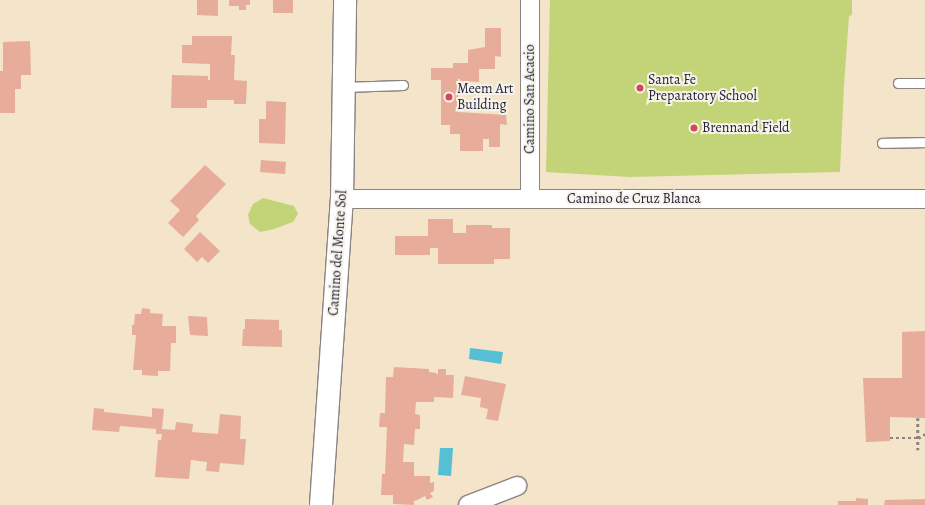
<!DOCTYPE html>
<style>
body{margin:0}
#map{position:relative;width:925px;height:505px;overflow:hidden;background:#f3e4ca;font-family:Alegreya,serif}
div>[style]{position:absolute}
.green>*{inset:0;background:#c2d477}
.water>*{inset:0;background:#57bfd4}
.building>*{inset:0;background:#e7ad9a}
.path>*{height:2.5px;margin-top:-1.25px;transform-origin:0;background:repeating-linear-gradient(90deg,#8a8382 0 3px,transparent 0 6px)}
.roads{filter:drop-shadow(1px 0 #8a8382) drop-shadow(-1px 0 #8a8382) drop-shadow(0 1px #8a8382) drop-shadow(0 -1px #8a8382)}
.service>*{height:9px;margin:-4.5px;padding:0 4.5px;transform-origin:4.5px;border-radius:4.5px;background:#fff}
.minor>*{height:18px;margin:-9px;padding:0 9px;transform-origin:9px;border-radius:9px;background:#fff}
.tertiary>*{height:22px;margin:-11px;padding:0 11px;transform-origin:11px;border-radius:11px;background:#fff}
.dots>*{width:11px;height:11px;translate:-50% -50%;box-sizing:border-box;border:2px solid #f7f3e8;border-radius:50%}
span{translate:-50% -50%;white-space:nowrap;text-align:center;line-height:1.15;-webkit-text-stroke:4px #f7f3e8;paint-order:stroke}
.poi-label{font-size:14px;color:#22223b}
.left{translate:0 -50%;text-align:left}
.street-label{font-size:14px;color:#22223b}
</style>
<div id="map">
<div class="green">
<div style="clip-path:polygon(550px 0,852px 0,852px 15px,849px 16px,844px 85px,840px 172px,630px 177px,546px 172px)"></div>
<div style="clip-path:polygon(263px 198px,294px 206px,298px 214px,293px 222px,274px 229px,260px 232px,250px 224px,248px 215px,253px 204px)"></div>
</div>
<div class="water">
<div style="clip-path:polygon(470px 348px,503px 352px,501px 364px,469px 359px)"></div>
<div style="clip-path:polygon(440px 448px,453px 448px,451px 476px,438px 475px)"></div>
</div>
<div class="building">
<div style="clip-path:polygon(197px 0,218px 0,218px 16px,197px 15px)"></div>
<div style="clip-path:polygon(229px 0,250px 0,250px 5px,246px 5px,246px 10px,239px 10px,239px 6px,229px 6px)"></div>
<div style="clip-path:polygon(273px 0,293px 0,293px 13px,273px 13px)"></div>
<div style="clip-path:polygon(485px 28px,501px 28px,501px 57px,495px 56px,495px 69px,479px 69px,479px 82px,460px 81px,460px 79px,458px 79px,458px 112px,506px 115px,507px 125px,500px 124px,500px 147px,489px 147px,489px 139px,483px 139px,483px 151px,460px 151px,460px 134px,450px 134px,450px 125px,441px 125px,441px 80px,431px 80px,431px 68px,453px 68px,453px 63px,468px 63px,468px 50px,485px 47px)"></div>
<div style="clip-path:polygon(192px 36px,232px 36px,231px 55px,235px 55px,234px 80px,247px 81px,246px 104px,234px 104px,234px 100px,207px 100px,207px 108px,171px 108px,172px 75px,208px 76px,208px 80px,210px 80px,210px 64px,182px 63px,182px 45px,192px 45px)"></div>
<div style="clip-path:polygon(30px 41px,31px 75px,21px 75px,21px 89px,15px 89px,15px 113px,0 113px,0 71px,3px 71px,3px 42px)"></div>
<div style="clip-path:polygon(266px 101px,286px 102px,285px 144px,259px 143px,259px 119px,266px 119px)"></div>
<div style="clip-path:polygon(261px 160px,286px 162px,285px 174px,260px 172px)"></div>
<div style="clip-path:polygon(205px 165px,226px 184px,196px 216px,199px 220px,183px 237px,168px 223px,180px 210px,170px 201px)"></div>
<div style="clip-path:polygon(428px 219px,453px 219px,453px 233px,466px 233px,466px 225px,492px 225px,492px 228px,510px 228px,510px 259px,494px 259px,494px 264px,438px 264px,438px 248px,430px 248px,430px 255px,395px 255px,395px 236px,428px 236px)"></div>
<div style="clip-path:polygon(200px 232px,220px 251px,208px 263px,202px 257px,197px 262px,184px 249px)"></div>
<div style="clip-path:polygon(142px 308px,150px 309px,150px 313px,163px 314px,162px 326px,176px 326px,176px 343px,171px 343px,170px 371px,158px 371px,158px 376px,142px 375px,142px 370px,133px 370px,136px 335px,132px 335px,132px 325px,134px 325px,135px 314px,141px 314px)"></div>
<div style="clip-path:polygon(188px 316px,207px 317px,208px 336px,190px 335px)"></div>
<div style="clip-path:polygon(245px 319px,279px 320px,279px 330px,282px 330px,282px 347px,242px 346px,243px 329px,245px 329px)"></div>
<div style="clip-path:polygon(925px 331px,925px 418px,890px 417px,890px 441px,866px 442px,863px 378px,902px 378px,902px 332px)"></div>
<div style="clip-path:polygon(394px 367px,429px 369px,429px 372px,436px 373px,438px 375px,438px 369px,446px 369px,446px 375px,454px 375px,453px 398px,434px 397px,434px 402px,416px 402px,415px 414px,420px 415px,420px 429px,415px 429px,414px 445px,404px 444px,403px 462px,414px 462px,414px 476px,430px 476px,430px 483px,434px 482px,434px 491px,430px 493px,433px 497px,427px 500px,425px 496px,415px 501px,414px 500px,414px 505px,393px 504px,393px 495px,381px 495px,382px 474px,385px 474px,387px 427px,379px 427px,380px 413px,385px 413px,386px 377px,393px 377px)"></div>
<div style="clip-path:polygon(465px 376px,506px 384px,498px 421px,486px 419px,488px 409px,480px 407px,481px 398px,461px 395px)"></div>
<div style="clip-path:polygon(94px 408px,104px 409px,104px 412px,152px 417px,152px 408px,164px 409px,162px 429px,175px 430px,176px 422px,193px 424px,192px 432px,218px 434px,220px 414px,241px 416px,240px 439px,246px 439px,244px 465px,220px 463px,219px 472px,206px 471px,207px 462px,191px 460px,189px 479px,155px 477px,158px 440px,161px 440px,162px 434px,156px 434px,156px 429px,120px 426px,119px 432px,92px 430px)"></div>
<div style="clip-path:polygon(856px 498px,868px 499px,868px 505px,838px 505px,838px 501px,856px 501px)"></div>
<div style="clip-path:polygon(925px 499px,925px 505px,884px 505px,885px 500px)"></div>
</div>
<div class="path">
<div style="left:918px;top:418px;width:32px;rotate:90deg"></div>
<div style="left:890px;top:438px;width:28px"></div>
<div style="left:918px;top:438px;width:8px;rotate:-30deg"></div>
</div>
<div class="roads">
<div class="service">
<div style="left:898px;top:83px;width:27px"></div>
<div style="left:343px;top:87px;width:60px;rotate:-1.9deg"></div>
<div style="left:882px;top:143px;width:43px;rotate:-1.3deg"></div>
</div>
<div class="minor">
<div style="left:530px;top:198px;width:198px;rotate:-90deg"></div>
<div style="left:342px;top:199px;width:583px"></div>
<div style="left:468px;top:505px;width:53px;rotate:-21.2deg"></div>
</div>
<div class="tertiary">
<div style="left:321px;top:505px;width:307px;rotate:-86.1deg"></div>
<div style="left:342px;top:199px;width:199px;rotate:-89.1deg"></div>
</div>
</div>
<div class="dots">
<div style="left:640px;top:88px;background:#d1495b"></div>
<div style="left:449px;top:97px;background:#d1495b"></div>
<div style="left:694px;top:128px;background:#d1495b"></div>
</div>
<div class="poi-label">
<span class="left" style="left:648px;top:88px">Santa Fe<br>Preparatory School</span>
<span class="left" style="left:457px;top:97px">Meem Art<br>Building</span>
<span class="left" style="left:702px;top:128px">Brennand Field</span>
</div>
<div class="street-label">
<span style="left:530px;top:99px;rotate:-90deg">Camino San Acacio</span>
<span style="left:634px;top:199px">Camino de Cruz Blanca</span>
<span style="left:338px;top:253px;rotate:-86deg">Camino del Monte Sol</span>
</div>
</div>
